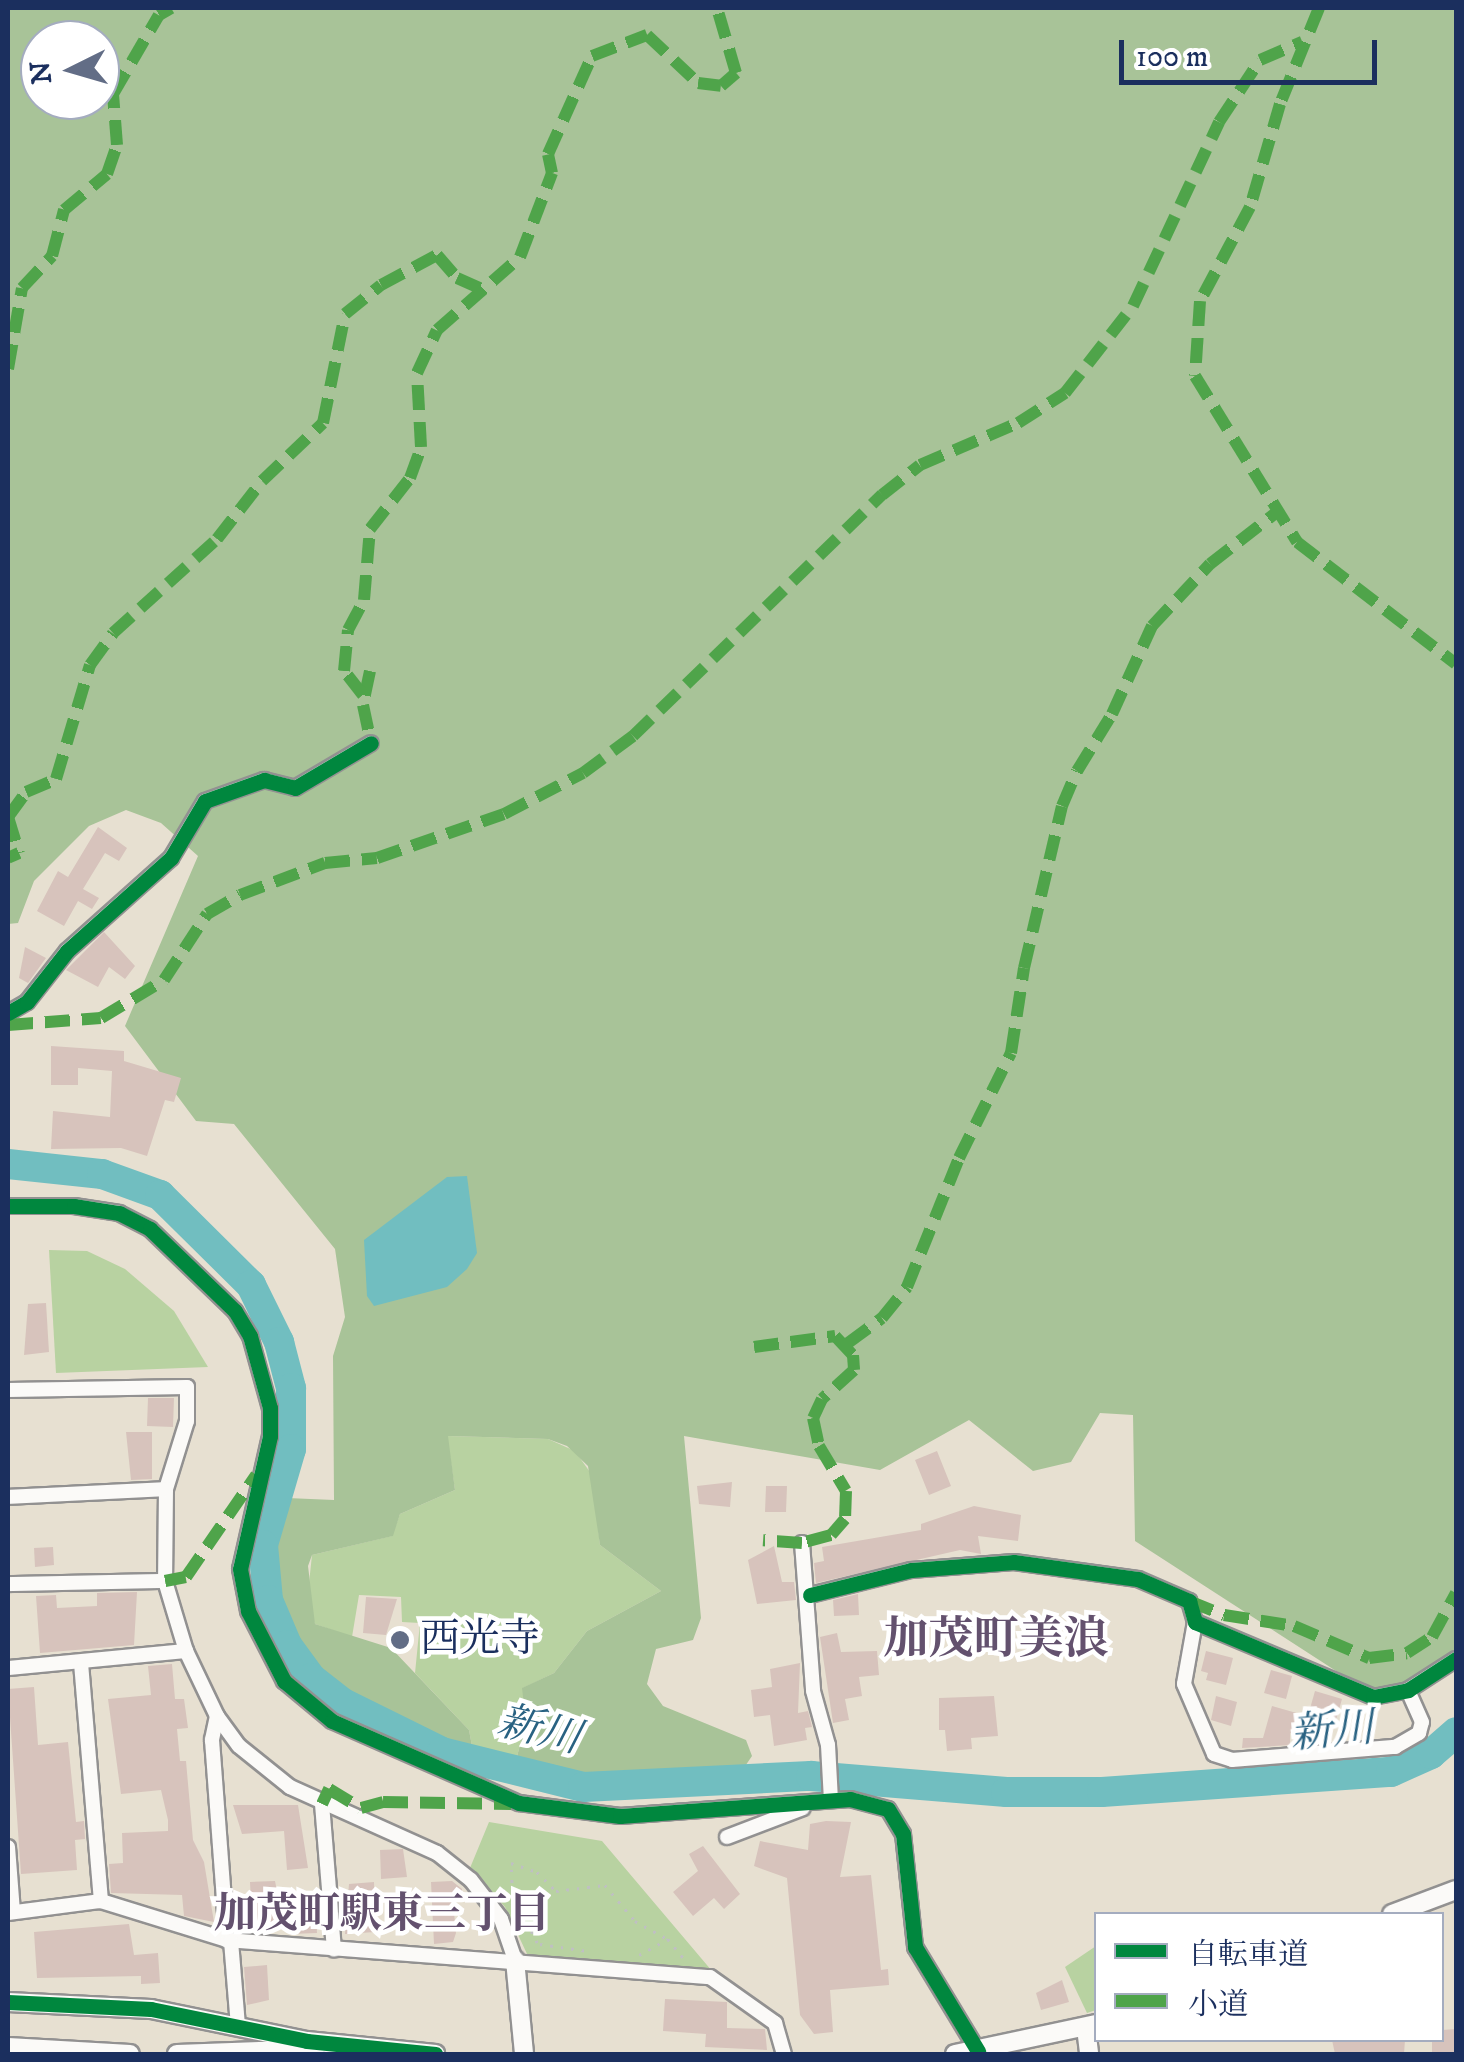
<!DOCTYPE html>
<meta charset="utf-8">
<style>
body{margin:0}
#map{position:relative;width:1464px;height:2062px;overflow:hidden;background:#e7e0d1;font-family:"IM FELL DW Pica","Noto Serif JP",serif}
div>[style]{position:absolute}
.green>*{inset:0;background:#b8d2a1}
.forest>*{inset:0;background:#a8c398}
.water>*{inset:0;background:#71bec0}
.river>*{height:30px;margin:-15px;padding:0 15px;transform-origin:15px;border-radius:15px;background:#71bec0}
.building>*{inset:0;background:#d7c3bc}
.path>*{height:2.5px;margin-top:-1.25px;transform-origin:0;background:repeating-linear-gradient(90deg,#bfc0c2 0 2.5px,transparent 0 10.5px)}
.roads{filter:drop-shadow(2px 0 #929191) drop-shadow(-2px 0 #929191) drop-shadow(0 2px #929191) drop-shadow(0 -2px #929191)}
.minor>*{height:14px;margin:-7px;padding:0 7px;transform-origin:7px;border-radius:7px;background:#fbfaf8}
.tertiary>*{height:18px;margin:-9px;padding:0 9px;transform-origin:9px;border-radius:9px;background:#fbfaf8}
.quiet>*{height:12px;margin-top:-6px;transform-origin:0;background:repeating-linear-gradient(90deg,#4fa44a 0 25px,transparent 0 37px)}
.cycleway>*{height:15px;margin:-7.5px;padding:0 7.5px;transform-origin:7.5px;border-radius:7.5px;background:#00873e}
.dots>*{width:28px;height:28px;translate:-50% -50%;box-sizing:border-box;border:5px solid #fff;border-radius:50%}
span{translate:-50% -50%;white-space:nowrap;text-align:center;line-height:1.15;-webkit-text-stroke:9px #fff;paint-order:stroke}
.poi-label{font-size:40px;color:#1b2f5e}
.left{translate:0 -50%;text-align:left}
.water-label{font-size:42px;color:#296282;font-style:italic}
.neighbourhood-label{font-size:42px;color:#63516e;font-weight:700}
.quarter-label{font-size:45px;color:#63516e;font-weight:700}
.frame{position:absolute;inset:0;border:10px solid #1b2f5e;pointer-events:none}
.legend{position:absolute;left:1094px;top:1912px;width:350px;height:130px;box-sizing:border-box;background:#fff;border:2px solid #a4acbf;margin:0;padding:12px 18px;list-style:none;font-size:30px;color:#1b2f5e}
.legend li{display:flex;align-items:center;gap:20px;height:50px}
.legend b{width:50px;border:2px solid #a4acbf}
.north{position:absolute;left:20px;top:20px;width:100px;height:100px;box-sizing:border-box;background:#fff;border:2px solid #a4acbf;border-radius:50%;rotate:265deg;font-size:28px;font-weight:700;line-height:40px;text-align:center;color:#1b2f5e}
.north::after{content:'';display:block;margin:auto;width:35px;height:45px;background:#626d86;clip-path:polygon(50% 0,100% 100%,50% 72%,0 100%)}
.scale{position:absolute;left:1119px;top:40px;width:258px;height:45px;box-sizing:border-box;border:5px solid #1b2f5e;border-top:0;padding-left:12px;font-size:30px;line-height:35px;white-space:nowrap;color:#1b2f5e;-webkit-text-stroke:8px #fff;paint-order:stroke}
</style>
<div id="map">
<div class="green">
<div style="clip-path:polygon(49px 1250px,87px 1251px,125px 1269px,174px 1311px,208px 1367px,56px 1373px)"></div>
<div style="clip-path:polygon(447px 1436px,548px 1439px,575px 1451px,592px 1475px,600px 1545px,661px 1591px,587px 1631px,554px 1673px,523px 1688px,526px 1722px,514px 1768px,474px 1757px,469px 1730px,415px 1673px,420px 1623px,402px 1622px,401px 1597px,359px 1595px,352px 1637px,315px 1624px,307px 1602px,312px 1555px,392px 1536px,400px 1514px,455px 1490px)"></div>
<div style="clip-path:polygon(489px 1822px,602px 1841px,712px 1971px,528px 1956px,505px 1907px,470px 1868px)"></div>
<div style="clip-path:polygon(1096px 1946px,1096px 2010px,1087px 2013px,1065px 1967px)"></div>
</div>
<div class="forest">
<div style="clip-path:polygon(evenodd,8px 8px,1456px 8px,1456px 1652px,1450px 1659px,1411px 1683px,1367px 1691px,1135px 1541px,1133px 1415px,1100px 1413px,1071px 1462px,1033px 1471px,969px 1420px,880px 1470px,684px 1436px,701px 1618px,693px 1640px,656px 1649px,647px 1684px,663px 1706px,746px 1740px,752px 1756px,737px 1778px,597px 1784px,514px 1768px,526px 1722px,522px 1688px,554px 1673px,587px 1631px,661px 1591px,600px 1545px,588px 1466px,567px 1446px,548px 1439px,448px 1436px,455px 1490px,400px 1514px,393px 1536px,312px 1555px,308px 1566px,315px 1624px,391px 1648px,469px 1730px,474px 1757px,385px 1720px,312px 1673px,287px 1626px,272px 1553px,287px 1498px,334px 1500px,333px 1356px,345px 1317px,335px 1249px,234px 1124px,196px 1121px,125px 1026px,198px 856px,161px 823px,126px 810px,89px 826px,34px 881px,18px 923px,8px 924px,8px 8px,40px 40px,100px 40px,100px 100px,40px 100px,40px 40px)"></div>
</div>
<div class="water">
<div style="clip-path:polygon(467px 1176px,477px 1253px,467px 1269px,447px 1287px,374px 1306px,367px 1296px,364px 1240px,447px 1177px)"></div>
</div>
<div class="river">
<div style="left:8px;top:1164px;width:95px;rotate:6.1deg"></div>
<div style="left:102px;top:1174px;width:62px;rotate:19.9deg"></div>
<div style="left:160px;top:1195px;width:128px;rotate:44.7deg"></div>
<div style="left:251px;top:1285px;width:64px;rotate:63.8deg"></div>
<div style="left:279px;top:1342px;width:48px;rotate:75.4deg"></div>
<div style="left:291px;top:1388px;width:61px;rotate:90deg"></div>
<div style="left:291px;top:1449px;width:100px;rotate:106.3deg"></div>
<div style="left:263px;top:1545px;width:55px;rotate:84.8deg"></div>
<div style="left:268px;top:1600px;width:49px;rotate:67.1deg"></div>
<div style="left:287px;top:1645px;width:41px;rotate:54deg"></div>
<div style="left:311px;top:1678px;width:41px;rotate:38deg"></div>
<div style="left:343px;top:1703px;width:110px;rotate:26.3deg"></div>
<div style="left:442px;top:1752px;width:145px;rotate:13.9deg"></div>
<div style="left:583px;top:1787px;width:228px;rotate:-2.8deg"></div>
<div style="left:811px;top:1776px;width:196px;rotate:4.7deg"></div>
<div style="left:1006px;top:1792px;width:96px"></div>
<div style="left:1102px;top:1792px;width:290px;rotate:-4deg"></div>
<div style="left:1391px;top:1772px;width:44px;rotate:-24.2deg"></div>
<div style="left:1431px;top:1754px;width:33px;rotate:-41deg"></div>
</div>
<div class="building">
<div style="clip-path:polygon(98px 827px,127px 848px,119px 861px,105px 853px,83px 889px,99px 898px,92px 909px,78px 901px,64px 926px,37px 911px,58px 871px,68px 877px)"></div>
<div style="clip-path:polygon(104px 932px,135px 966px,125px 979px,109px 967px,98px 987px,66px 970px)"></div>
<div style="clip-path:polygon(25px 947px,46px 958px,28px 983px,19px 978px)"></div>
<div style="clip-path:polygon(51px 1046px,124px 1051px,124px 1061px,181px 1078px,174px 1102px,165px 1100px,147px 1156px,121px 1148px,51px 1149px,53px 1111px,110px 1117px,112px 1071px,78px 1068px,78px 1085px,51px 1085px)"></div>
<div style="clip-path:polygon(46px 1303px,49px 1352px,24px 1355px,28px 1304px)"></div>
<div style="clip-path:polygon(148px 1398px,174px 1398px,173px 1427px,147px 1426px)"></div>
<div style="clip-path:polygon(126px 1432px,152px 1432px,152px 1479px,131px 1480px)"></div>
<div style="clip-path:polygon(937px 1451px,951px 1486px,929px 1495px,915px 1460px)"></div>
<div style="clip-path:polygon(732px 1482px,730px 1507px,699px 1504px,697px 1486px)"></div>
<div style="clip-path:polygon(766px 1486px,787px 1486px,786px 1512px,765px 1512px)"></div>
<div style="clip-path:polygon(974px 1506px,1021px 1515px,1018px 1541px,978px 1536px,981px 1554px,960px 1550px,816px 1583px,814px 1563px,824px 1561px,822px 1547px,921px 1530px,921px 1524px)"></div>
<div style="clip-path:polygon(774px 1546px,782px 1582px,794px 1582px,796px 1600px,757px 1604px,748px 1560px)"></div>
<div style="clip-path:polygon(53px 1547px,54px 1565px,35px 1567px,34px 1548px)"></div>
<div style="clip-path:polygon(137px 1592px,134px 1645px,40px 1653px,36px 1596px,56px 1595px,57px 1608px,97px 1606px,97px 1593px)"></div>
<div style="clip-path:polygon(858px 1594px,859px 1615px,834px 1616px,833px 1600px)"></div>
<div style="clip-path:polygon(366px 1597px,397px 1599px,386px 1635px,363px 1633px)"></div>
<div style="clip-path:polygon(837px 1633px,841px 1652px,877px 1651px,879px 1675px,859px 1677px,862px 1696px,845px 1699px,849px 1720px,833px 1723px,820px 1637px)"></div>
<div style="clip-path:polygon(1206px 1651px,1233px 1658px,1226px 1685px,1206px 1680px,1208px 1673px,1201px 1671px)"></div>
<div style="clip-path:polygon(800px 1663px,798px 1713px,808px 1711px,812px 1727px,805px 1728px,807px 1740px,774px 1746px,770px 1715px,754px 1717px,751px 1690px,772px 1687px,770px 1669px)"></div>
<div style="clip-path:polygon(172px 1664px,175px 1699px,184px 1699px,188px 1728px,177px 1729px,180px 1761px,186px 1761px,193px 1840px,204px 1862px,214px 1922px,184px 1916px,182px 1895px,111px 1893px,109px 1864px,123px 1863px,122px 1833px,168px 1831px,168px 1820px,161px 1790px,121px 1794px,108px 1699px,151px 1695px,148px 1666px)"></div>
<div style="clip-path:polygon(1271px 1670px,1292px 1676px,1286px 1699px,1264px 1693px)"></div>
<div style="clip-path:polygon(34px 1687px,38px 1745px,68px 1742px,76px 1822px,84px 1821px,85px 1839px,75px 1840px,77px 1870px,21px 1874px,8px 1689px)"></div>
<div style="clip-path:polygon(1315px 1691px,1342px 1699px,1336px 1720px,1309px 1712px)"></div>
<div style="clip-path:polygon(994px 1696px,998px 1736px,971px 1738px,972px 1749px,947px 1751px,945px 1730px,939px 1730px,939px 1698px)"></div>
<div style="clip-path:polygon(1216px 1696px,1237px 1702px,1231px 1726px,1211px 1720px)"></div>
<div style="clip-path:polygon(1272px 1706px,1314px 1718px,1308px 1738px,1290px 1733px,1290px 1745px,1242px 1748px,1243px 1738px,1263px 1738px)"></div>
<div style="clip-path:polygon(233px 1805px,298px 1805px,308px 1868px,287px 1870px,284px 1831px,242px 1834px)"></div>
<div style="clip-path:polygon(826px 1821px,851px 1822px,840px 1877px,871px 1875px,881px 1970px,888px 1969px,889px 1985px,830px 1990px,833px 2032px,814px 2034px,800px 2015px,787px 1878px,754px 1866px,760px 1841px,808px 1850px,810px 1824px)"></div>
<div style="clip-path:polygon(703px 1846px,740px 1894px,724px 1909px,714px 1898px,693px 1916px,673px 1892px,698px 1871px,689px 1854px)"></div>
<div style="clip-path:polygon(403px 1849px,407px 1877px,381px 1879px,380px 1850px)"></div>
<div style="clip-path:polygon(275px 1881px,283px 1921px,242px 1925px,235px 1907px,251px 1902px,250px 1882px)"></div>
<div style="clip-path:polygon(452px 1881px,462px 1889px,462px 1902px,453px 1902px,456px 1933px,453px 1942px,434px 1944px,431px 1882px)"></div>
<div style="clip-path:polygon(374px 1882px,375px 1932px,345px 1934px,349px 1884px)"></div>
<div style="clip-path:polygon(316px 1912px,317px 1933px,291px 1934px,290px 1914px)"></div>
<div style="clip-path:polygon(129px 1924px,134px 1955px,158px 1953px,160px 1983px,141px 1984px,141px 1976px,37px 1978px,34px 1932px)"></div>
<div style="clip-path:polygon(267px 1965px,269px 2000px,247px 2005px,244px 1967px)"></div>
<div style="clip-path:polygon(1062px 1980px,1069px 2002px,1041px 2010px,1036px 1993px)"></div>
<div style="clip-path:polygon(665px 1999px,727px 2002px,727px 2028px,765px 2029px,767px 2050px,705px 2047px,706px 2034px,663px 2031px)"></div>
<div style="clip-path:polygon(1456px 2029px,1456px 2054px,1432px 2054px,1432px 2040px,1442px 2040px,1442px 2030px)"></div>
<div style="clip-path:polygon(1332px 2040px,1405px 2040px,1404px 2054px,1335px 2054px)"></div>
</div>
<div class="path">
<div style="left:537px;top:1943px;width:56px;rotate:-116.6deg"></div>
<div style="left:512px;top:1893px;width:30px;rotate:-92deg"></div>
<div style="left:511px;top:1863px;width:28px;rotate:19deg"></div>
<div style="left:537px;top:1872px;width:27px;rotate:45deg"></div>
<div style="left:556px;top:1891px;width:49px;rotate:-7deg"></div>
<div style="left:605px;top:1885px;width:47px;rotate:50.2deg"></div>
<div style="left:635px;top:1921px;width:38px;rotate:29deg"></div>
<div style="left:540px;top:1944px;width:48px;rotate:8.5deg"></div>
<div style="left:639px;top:1955px;width:33px;rotate:-29deg"></div>
<div style="left:668px;top:1939px;width:28px;rotate:51deg"></div>
</div>
<div class="roads">
<div class="minor">
<div style="left:8px;top:1013px;width:22px;rotate:-30deg"></div>
<div style="left:27px;top:1002px;width:65px;rotate:-51.9deg"></div>
<div style="left:67px;top:951px;width:140px;rotate:-41.8deg"></div>
<div style="left:171px;top:858px;width:66px;rotate:-59.2deg"></div>
<div style="left:205px;top:801px;width:63px;rotate:-19.6deg"></div>
<div style="left:264px;top:780px;width:32px;rotate:14deg"></div>
<div style="left:295px;top:788px;width:88px;rotate:-30.6deg"></div>
<div style="left:8px;top:1206px;width:66px"></div>
<div style="left:74px;top:1206px;width:46px;rotate:8.8deg"></div>
<div style="left:119px;top:1213px;width:35px;rotate:27deg"></div>
<div style="left:150px;top:1229px;width:118px;rotate:44deg"></div>
<div style="left:235px;top:1311px;width:29px;rotate:59deg"></div>
<div style="left:250px;top:1336px;width:75px;rotate:74.5deg"></div>
<div style="left:270px;top:1408px;width:28px;rotate:90deg"></div>
<div style="left:270px;top:1436px;width:136px;rotate:102.7deg"></div>
<div style="left:240px;top:1569px;width:43px;rotate:79.2deg"></div>
<div style="left:248px;top:1611px;width:79px;rotate:62.8deg"></div>
<div style="left:284px;top:1681px;width:62px;rotate:39.8deg"></div>
<div style="left:332px;top:1721px;width:204px;rotate:23.7deg"></div>
<div style="left:519px;top:1803px;width:102px;rotate:7.3deg"></div>
<div style="left:620px;top:1816px;width:231px;rotate:-4.2deg"></div>
<div style="left:850px;top:1799px;width:39px;rotate:15deg"></div>
<div style="left:888px;top:1809px;width:29px;rotate:59deg"></div>
<div style="left:903px;top:1834px;width:114px;rotate:83.9deg"></div>
<div style="left:915px;top:1947px;width:122px;rotate:58.8deg"></div>
<div style="left:8px;top:1390px;width:179px;rotate:-1deg"></div>
<div style="left:187px;top:1387px;width:34px;rotate:90deg"></div>
<div style="left:187px;top:1421px;width:71px;rotate:107.2deg"></div>
<div style="left:166px;top:1489px;width:92px;rotate:90.6deg"></div>
<div style="left:165px;top:1581px;width:73px;rotate:73.3deg"></div>
<div style="left:186px;top:1651px;width:72px;rotate:64.5deg"></div>
<div style="left:217px;top:1716px;width:37px;rotate:54deg"></div>
<div style="left:239px;top:1746px;width:65px;rotate:38.8deg"></div>
<div style="left:290px;top:1787px;width:161px;rotate:24.2deg"></div>
<div style="left:437px;top:1853px;width:43px;rotate:38.5deg"></div>
<div style="left:471px;top:1880px;width:49px;rotate:52.4deg"></div>
<div style="left:501px;top:1919px;width:43px;rotate:71.1deg"></div>
<div style="left:8px;top:1497px;width:158px;rotate:-2.9deg"></div>
<div style="left:802px;top:1543px;width:148px;rotate:85.7deg"></div>
<div style="left:813px;top:1691px;width:56px;rotate:74.5deg"></div>
<div style="left:828px;top:1745px;width:55px;rotate:86.9deg"></div>
<div style="left:8px;top:1584px;width:157px;rotate:-1.1deg"></div>
<div style="left:810px;top:1595px;width:104px;rotate:-13.9deg"></div>
<div style="left:911px;top:1570px;width:103px;rotate:-4.4deg"></div>
<div style="left:1014px;top:1562px;width:125px;rotate:7.8deg"></div>
<div style="left:1138px;top:1579px;width:56px;rotate:23.3deg"></div>
<div style="left:1189px;top:1601px;width:22px;rotate:74deg"></div>
<div style="left:1195px;top:1622px;width:193px;rotate:22.8deg"></div>
<div style="left:1373px;top:1697px;width:36px;rotate:-11deg"></div>
<div style="left:1408px;top:1690px;width:57px;rotate:-32.9deg"></div>
<div style="left:1195px;top:1622px;width:63px;rotate:100.1deg"></div>
<div style="left:1184px;top:1684px;width:76px;rotate:66.8deg"></div>
<div style="left:1214px;top:1754px;width:19px;rotate:18deg"></div>
<div style="left:1232px;top:1760px;width:164px;rotate:-4.6deg"></div>
<div style="left:1395px;top:1747px;width:28px;rotate:-30deg"></div>
<div style="left:1419px;top:1733px;width:11px;rotate:-75deg"></div>
<div style="left:1422px;top:1722px;width:35px;rotate:-114deg"></div>
<div style="left:81px;top:1663px;width:239px;rotate:85.2deg"></div>
<div style="left:8px;top:1668px;width:179px;rotate:-5.5deg"></div>
<div style="left:217px;top:1716px;width:25px;rotate:102deg"></div>
<div style="left:212px;top:1740px;width:201px;rotate:85.7deg"></div>
<div style="left:322px;top:1804px;width:146px;rotate:85.3deg"></div>
<div style="left:727px;top:1837px;width:81px;rotate:-20.9deg"></div>
<div style="left:8px;top:1847px;width:65px;rotate:85.6deg"></div>
<div style="left:8px;top:1913px;width:94px;rotate:-7.4deg"></div>
<div style="left:101px;top:1901px;width:132px;rotate:17.2deg"></div>
<div style="left:227px;top:1940px;width:484px;rotate:4.4deg"></div>
<div style="left:710px;top:1977px;width:80px;rotate:35.3deg"></div>
<div style="left:775px;top:2023px;width:32px;rotate:74deg"></div>
<div style="left:231px;top:1941px;width:85px;rotate:85.3deg"></div>
</div>
<div class="tertiary">
<div style="left:1392px;top:1914px;width:68px;rotate:-20.6deg"></div>
<div style="left:515px;top:1960px;width:94px;rotate:84.5deg"></div>
<div style="left:8px;top:2002px;width:143px;rotate:2.8deg"></div>
<div style="left:151px;top:2009px;width:159px;rotate:11.6deg"></div>
<div style="left:307px;top:2041px;width:129px;rotate:5.8deg"></div>
<div style="left:1086px;top:2028px;width:26px;rotate:83deg"></div>
<div style="left:8px;top:2047px;width:122px;rotate:3.3deg"></div>
<div style="left:177px;top:2054px;width:138px;rotate:-2.1deg"></div>
<div style="left:955px;top:2054px;width:144px;rotate:-12deg"></div>
</div>
</div>
<div class="quiet">
<div style="left:1319px;top:8px;width:104px;rotate:112.1deg"></div>
<div style="left:1280px;top:104px;width:107px;rotate:106.2deg"></div>
<div style="left:1250px;top:207px;width:106px;rotate:118deg"></div>
<div style="left:1200px;top:301px;width:75px;rotate:93.8deg"></div>
<div style="left:1195px;top:376px;width:195px;rotate:58.4deg"></div>
<div style="left:1297px;top:542px;width:200px;rotate:37.5deg"></div>
<div style="left:8px;top:369px;width:82px;rotate:-80.2deg"></div>
<div style="left:22px;top:288px;width:44px;rotate:-46.8deg"></div>
<div style="left:52px;top:256px;width:48px;rotate:-75.4deg"></div>
<div style="left:64px;top:210px;width:56px;rotate:-39.9deg"></div>
<div style="left:107px;top:174px;width:31px;rotate:-71deg"></div>
<div style="left:117px;top:145px;width:51px;rotate:-94.5deg"></div>
<div style="left:113px;top:94px;width:91px;rotate:-59.8deg"></div>
<div style="left:159px;top:15px;width:14px;rotate:-30deg"></div>
<div style="left:370px;top:671px;width:35px;rotate:102deg"></div>
<div style="left:363px;top:705px;width:39px;rotate:78deg"></div>
<div style="left:363px;top:695px;width:31px;rotate:-128deg"></div>
<div style="left:344px;top:671px;width:41px;rotate:-84.4deg"></div>
<div style="left:348px;top:630px;width:34px;rotate:-62deg"></div>
<div style="left:364px;top:600px;width:71px;rotate:-85.2deg"></div>
<div style="left:370px;top:529px;width:65px;rotate:-51.9deg"></div>
<div style="left:410px;top:478px;width:33px;rotate:-70deg"></div>
<div style="left:421px;top:447px;width:74px;rotate:-93.1deg"></div>
<div style="left:417px;top:373px;width:47px;rotate:-65.1deg"></div>
<div style="left:437px;top:330px;width:111px;rotate:-41.3deg"></div>
<div style="left:520px;top:257px;width:90px;rotate:-69.1deg"></div>
<div style="left:552px;top:173px;width:19px;rotate:-102deg"></div>
<div style="left:548px;top:154px;width:107px;rotate:-65.8deg"></div>
<div style="left:592px;top:56px;width:59px;rotate:-20.9deg"></div>
<div style="left:647px;top:35px;width:70px;rotate:43.3deg"></div>
<div style="left:698px;top:83px;width:23px;rotate:7deg"></div>
<div style="left:721px;top:86px;width:20px;rotate:-41deg"></div>
<div style="left:736px;top:73px;width:68px;rotate:-106.3deg"></div>
<div style="left:8px;top:817px;width:31px;rotate:-54deg"></div>
<div style="left:26px;top:792px;width:33px;rotate:-23deg"></div>
<div style="left:56px;top:779px;width:119px;rotate:-73.4deg"></div>
<div style="left:90px;top:665px;width:39px;rotate:-54deg"></div>
<div style="left:113px;top:633px;width:140px;rotate:-42.1deg"></div>
<div style="left:217px;top:539px;width:73px;rotate:-52.2deg"></div>
<div style="left:262px;top:481px;width:84px;rotate:-43.6deg"></div>
<div style="left:323px;top:423px;width:111px;rotate:-78.6deg"></div>
<div style="left:345px;top:314px;width:46px;rotate:-38.9deg"></div>
<div style="left:381px;top:285px;width:64px;rotate:-28.2deg"></div>
<div style="left:437px;top:255px;width:30px;rotate:49deg"></div>
<div style="left:457px;top:278px;width:32px;rotate:24deg"></div>
<div style="left:8px;top:817px;width:38px;rotate:73deg"></div>
<div style="left:19px;top:853px;width:12px;rotate:156deg"></div>
<div style="left:8px;top:1025px;width:93px;rotate:-4.3deg"></div>
<div style="left:101px;top:1018px;width:74px;rotate:-31.1deg"></div>
<div style="left:164px;top:980px;width:79px;rotate:-56.9deg"></div>
<div style="left:207px;top:914px;width:38px;rotate:-30deg"></div>
<div style="left:240px;top:895px;width:91px;rotate:-20.6deg"></div>
<div style="left:325px;top:863px;width:52px;rotate:-5.5deg"></div>
<div style="left:377px;top:858px;width:134px;rotate:-19.1deg"></div>
<div style="left:504px;top:814px;width:89px;rotate:-27.4deg"></div>
<div style="left:583px;top:773px;width:62px;rotate:-36.5deg"></div>
<div style="left:633px;top:736px;width:347px;rotate:-44.1deg"></div>
<div style="left:882px;top:495px;width:48px;rotate:-38.3deg"></div>
<div style="left:920px;top:465px;width:107px;rotate:-23.2deg"></div>
<div style="left:1018px;top:423px;width:56px;rotate:-32.6deg"></div>
<div style="left:1065px;top:393px;width:110px;rotate:-52deg"></div>
<div style="left:1133px;top:306px;width:203px;rotate:-64.9deg"></div>
<div style="left:1219px;top:122px;width:74px;rotate:-56.5deg"></div>
<div style="left:1260px;top:60px;width:46px;rotate:-23.2deg"></div>
<div style="left:848px;top:1343px;width:42px;rotate:-36.3deg"></div>
<div style="left:882px;top:1318px;width:40px;rotate:-51deg"></div>
<div style="left:907px;top:1287px;width:139px;rotate:-68deg"></div>
<div style="left:959px;top:1158px;width:117px;rotate:-63.7deg"></div>
<div style="left:1011px;top:1053px;width:86px;rotate:-81.3deg"></div>
<div style="left:1024px;top:968px;width:166px;rotate:-76.8deg"></div>
<div style="left:1062px;top:806px;width:38px;rotate:-67deg"></div>
<div style="left:1077px;top:771px;width:67px;rotate:-58.4deg"></div>
<div style="left:1112px;top:714px;width:97px;rotate:-65.6deg"></div>
<div style="left:1152px;top:626px;width:85px;rotate:-46.9deg"></div>
<div style="left:1210px;top:564px;width:86px;rotate:-37.9deg"></div>
<div style="left:754px;top:1347px;width:82px;rotate:-7.7deg"></div>
<div style="left:835px;top:1336px;width:26px;rotate:47deg"></div>
<div style="left:853px;top:1355px;width:15px;rotate:86deg"></div>
<div style="left:854px;top:1370px;width:43px;rotate:137.8deg"></div>
<div style="left:822px;top:1399px;width:21px;rotate:115deg"></div>
<div style="left:813px;top:1418px;width:29px;rotate:78deg"></div>
<div style="left:819px;top:1446px;width:52px;rotate:59deg"></div>
<div style="left:846px;top:1491px;width:28px;rotate:92deg"></div>
<div style="left:845px;top:1519px;width:21px;rotate:131deg"></div>
<div style="left:831px;top:1535px;width:30px;rotate:165deg"></div>
<div style="left:802px;top:1543px;width:39px;rotate:-176deg"></div>
<div style="left:165px;top:1581px;width:21px;rotate:-11deg"></div>
<div style="left:186px;top:1577px;width:124px;rotate:-55.5deg"></div>
<div style="left:1189px;top:1601px;width:38px;rotate:22deg"></div>
<div style="left:1224px;top:1615px;width:71px;rotate:8.9deg"></div>
<div style="left:1294px;top:1626px;width:82px;rotate:23.1deg"></div>
<div style="left:1369px;top:1658px;width:38px;rotate:-7deg"></div>
<div style="left:1407px;top:1653px;width:30px;rotate:-33deg"></div>
<div style="left:1432px;top:1637px;width:50px;rotate:-61.4deg"></div>
<div style="left:322px;top:1804px;width:17px;rotate:-65deg"></div>
<div style="left:329px;top:1789px;width:37px;rotate:31deg"></div>
<div style="left:361px;top:1808px;width:23px;rotate:-15deg"></div>
<div style="left:383px;top:1802px;width:128px;rotate:0.9deg"></div>
</div>
<div class="cycleway">
<div style="left:8px;top:1013px;width:22px;rotate:-30deg"></div>
<div style="left:27px;top:1002px;width:65px;rotate:-51.9deg"></div>
<div style="left:67px;top:951px;width:140px;rotate:-41.8deg"></div>
<div style="left:171px;top:858px;width:66px;rotate:-59.2deg"></div>
<div style="left:205px;top:801px;width:63px;rotate:-19.6deg"></div>
<div style="left:264px;top:780px;width:32px;rotate:14deg"></div>
<div style="left:295px;top:788px;width:88px;rotate:-30.6deg"></div>
<div style="left:8px;top:1206px;width:66px"></div>
<div style="left:74px;top:1206px;width:46px;rotate:8.8deg"></div>
<div style="left:119px;top:1213px;width:35px;rotate:27deg"></div>
<div style="left:150px;top:1229px;width:118px;rotate:44deg"></div>
<div style="left:235px;top:1311px;width:29px;rotate:59deg"></div>
<div style="left:250px;top:1336px;width:75px;rotate:74.5deg"></div>
<div style="left:270px;top:1408px;width:28px;rotate:90deg"></div>
<div style="left:270px;top:1436px;width:136px;rotate:102.7deg"></div>
<div style="left:240px;top:1569px;width:43px;rotate:79.2deg"></div>
<div style="left:248px;top:1611px;width:79px;rotate:62.8deg"></div>
<div style="left:284px;top:1681px;width:62px;rotate:39.8deg"></div>
<div style="left:332px;top:1721px;width:204px;rotate:23.7deg"></div>
<div style="left:519px;top:1803px;width:102px;rotate:7.3deg"></div>
<div style="left:620px;top:1816px;width:231px;rotate:-4.2deg"></div>
<div style="left:850px;top:1799px;width:39px;rotate:15deg"></div>
<div style="left:888px;top:1809px;width:29px;rotate:59deg"></div>
<div style="left:903px;top:1834px;width:114px;rotate:83.9deg"></div>
<div style="left:915px;top:1947px;width:122px;rotate:58.8deg"></div>
<div style="left:810px;top:1595px;width:104px;rotate:-13.9deg"></div>
<div style="left:911px;top:1570px;width:103px;rotate:-4.4deg"></div>
<div style="left:1014px;top:1562px;width:125px;rotate:7.8deg"></div>
<div style="left:1138px;top:1579px;width:56px;rotate:23.3deg"></div>
<div style="left:1189px;top:1601px;width:22px;rotate:74deg"></div>
<div style="left:1195px;top:1622px;width:193px;rotate:22.8deg"></div>
<div style="left:1373px;top:1697px;width:36px;rotate:-11deg"></div>
<div style="left:1408px;top:1690px;width:57px;rotate:-32.9deg"></div>
<div style="left:8px;top:2002px;width:143px;rotate:2.8deg"></div>
<div style="left:151px;top:2009px;width:159px;rotate:11.6deg"></div>
<div style="left:307px;top:2041px;width:129px;rotate:5.8deg"></div>
</div>
<div class="dots">
<div style="left:400px;top:1640px;background:#626d86"></div>
</div>
<div class="poi-label">
<span class="left" style="left:420px;top:1640px">西光寺</span>
</div>
<div class="water-label">
<span style="left:539px;top:1731px;rotate:13deg">新川</span>
<span style="left:1332px;top:1732px;rotate:-5deg">新川</span>
</div>
<div class="neighbourhood-label">
<span style="left:382px;top:1915px">加茂町駅東三丁目</span>
</div>
<div class="quarter-label">
<span style="left:996px;top:1641px">加茂町美浪</span>
</div>
<div class="frame"></div>
<ul class="legend">
<li><b style="height:12px;background:#00873e"></b>自転車道</li>
<li><b style="height:12px;background:#4fa44a"></b>小道</li>
</ul>
<div class="north">N</div>
<div class="scale">100 m</div>
</div>
